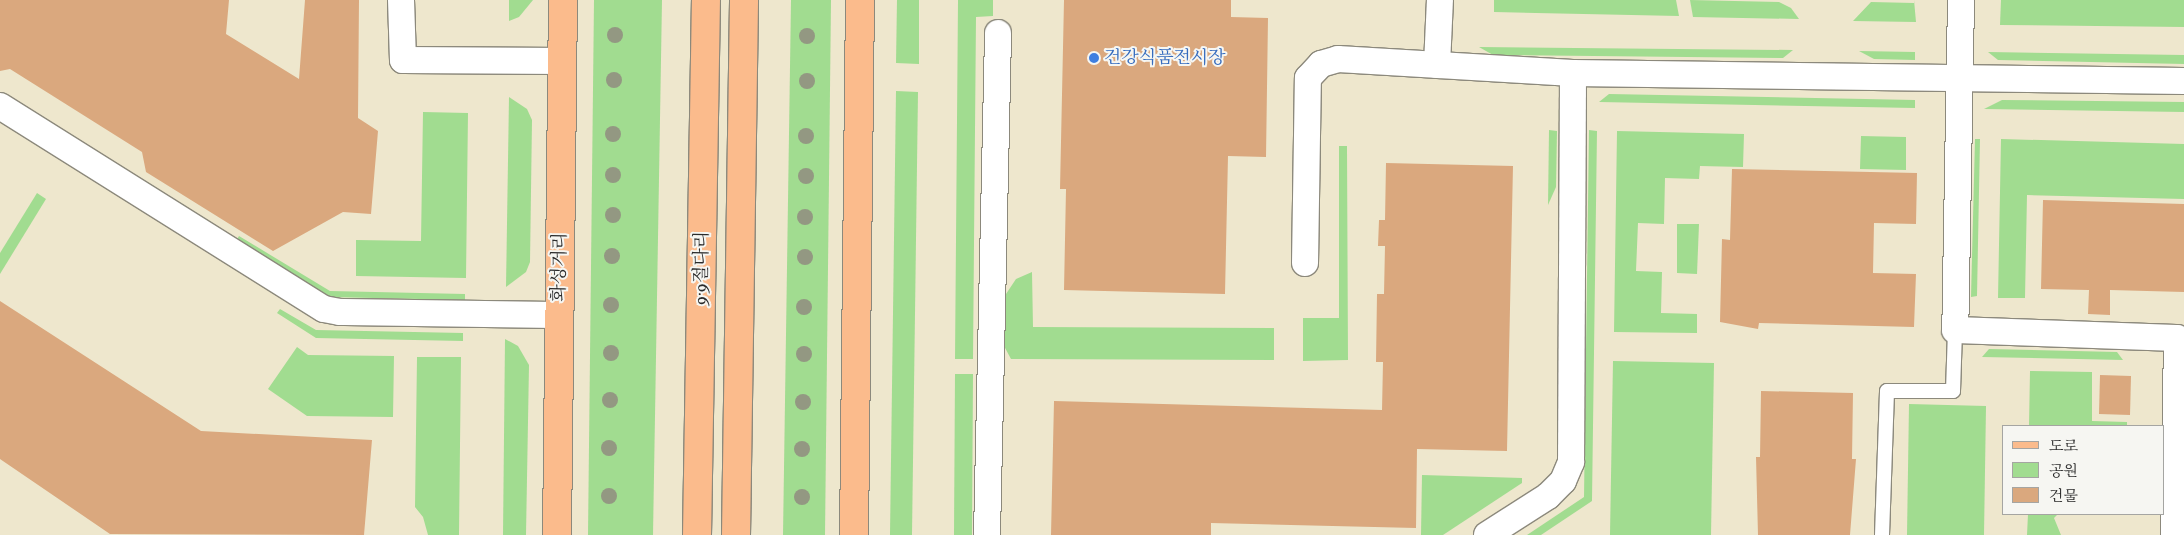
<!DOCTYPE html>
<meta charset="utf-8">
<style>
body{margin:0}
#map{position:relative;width:2184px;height:535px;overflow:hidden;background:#eee7cd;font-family:"IM FELL Double Pica","Noto Serif KR",serif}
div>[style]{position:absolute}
.green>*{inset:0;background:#a1dc90}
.building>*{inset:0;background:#daa87e}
.roads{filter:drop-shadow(1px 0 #8c897c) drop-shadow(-1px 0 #8c897c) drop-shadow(0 1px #8c897c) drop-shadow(0 -1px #8c897c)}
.service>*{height:14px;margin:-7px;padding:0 7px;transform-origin:7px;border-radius:7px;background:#fff}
.minor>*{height:26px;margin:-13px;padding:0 13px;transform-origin:13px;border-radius:13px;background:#fff}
.primary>*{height:28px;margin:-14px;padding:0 14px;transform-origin:14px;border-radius:14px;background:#fbbb8c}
.trunk>*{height:28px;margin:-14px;padding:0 14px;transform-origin:14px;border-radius:14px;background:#fbbb8c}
.trees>*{width:16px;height:16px;margin:-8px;border-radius:50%;background:#939882}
.dots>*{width:14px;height:14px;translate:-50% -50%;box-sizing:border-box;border:2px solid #f6f6f2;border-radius:50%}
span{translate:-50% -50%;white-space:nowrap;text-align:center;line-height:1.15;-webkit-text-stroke:4px #f6f6f2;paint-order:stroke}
.shop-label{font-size:18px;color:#366cbe}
.left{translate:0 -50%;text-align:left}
.street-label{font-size:18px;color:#2b2b2b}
.legend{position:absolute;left:2002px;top:425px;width:162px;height:90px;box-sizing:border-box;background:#f6f6f2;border:1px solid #a5a5a2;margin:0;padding:6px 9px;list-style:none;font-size:15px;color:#2b2b2b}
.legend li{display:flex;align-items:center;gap:10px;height:25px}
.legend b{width:25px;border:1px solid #a5a5a2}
</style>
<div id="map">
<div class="green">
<div style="clip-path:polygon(509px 0,533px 0,519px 17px,509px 21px)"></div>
<div style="clip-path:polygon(594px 0,662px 0,653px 535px,588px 535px)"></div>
<div style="clip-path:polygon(791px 0,831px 0,825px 535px,783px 535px)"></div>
<div style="clip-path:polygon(897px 0,919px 0,919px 64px,896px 63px)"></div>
<div style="clip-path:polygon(958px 0,993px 0,993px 16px,976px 17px,973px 359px,955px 359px)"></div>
<div style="clip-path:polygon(1494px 0,1676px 0,1679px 16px,1494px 12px)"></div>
<div style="clip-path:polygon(1690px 0,1779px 2px,1791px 8px,1799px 19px,1693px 17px)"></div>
<div style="clip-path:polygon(1914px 0,1916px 22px,1853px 21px,1871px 2px,1914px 3px)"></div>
<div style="clip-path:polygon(2001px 0,2184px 0,2184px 27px,2000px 25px)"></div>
<div style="clip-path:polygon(1479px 47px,1793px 50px,1783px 58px,1493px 55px)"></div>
<div style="clip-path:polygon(1859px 51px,1915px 52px,1915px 60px,1874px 59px)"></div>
<div style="clip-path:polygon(1988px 52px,2184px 55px,2184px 64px,1998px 60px)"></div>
<div style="clip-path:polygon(896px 91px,918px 92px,912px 535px,890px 535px)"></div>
<div style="clip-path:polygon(1609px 94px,1915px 100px,1915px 108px,1599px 102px)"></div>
<div style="clip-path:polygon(509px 97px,527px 109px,532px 120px,530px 262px,526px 272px,506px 287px)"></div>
<div style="clip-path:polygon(2002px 100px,2184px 102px,2184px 112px,1984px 109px)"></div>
<div style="clip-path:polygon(423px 112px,468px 113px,466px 278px,356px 276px,356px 240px,421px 241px)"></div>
<div style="clip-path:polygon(1549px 130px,1557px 131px,1556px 187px,1548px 205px)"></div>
<div style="clip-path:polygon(1589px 130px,1597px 131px,1592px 501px,1541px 535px,1527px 535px,1584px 497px)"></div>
<div style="clip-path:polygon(1617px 131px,1744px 134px,1743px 167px,1700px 166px,1699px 179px,1665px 178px,1664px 224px,1638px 223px,1636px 271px,1662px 272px,1661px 313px,1697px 314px,1697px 333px,1614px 332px)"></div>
<div style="clip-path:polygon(1861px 136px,1906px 137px,1906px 170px,1860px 169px)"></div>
<div style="clip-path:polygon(1975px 139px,1980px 139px,1977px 296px,1971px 297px)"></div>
<div style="clip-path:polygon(2001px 139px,2184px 144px,2184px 199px,2027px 195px,2025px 298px,1998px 298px)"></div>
<div style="clip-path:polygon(1339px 146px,1347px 146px,1348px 360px,1303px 361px,1303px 318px,1339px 318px)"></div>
<div style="clip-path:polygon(37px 193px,46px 199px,0 274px,0 253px)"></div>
<div style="clip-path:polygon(1677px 224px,1699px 224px,1697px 274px,1677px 273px)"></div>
<div style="clip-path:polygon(239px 236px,330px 291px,465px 294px,465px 300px,328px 297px,236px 241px)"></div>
<div style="clip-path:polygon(1032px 272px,1033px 327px,1274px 328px,1274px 360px,1011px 359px,1004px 346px,1006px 294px,1016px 279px)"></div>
<div style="clip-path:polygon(280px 309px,316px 330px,463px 333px,463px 341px,316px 338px,277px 313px)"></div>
<div style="clip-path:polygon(505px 339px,518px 346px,529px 365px,526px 535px,503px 535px)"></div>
<div style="clip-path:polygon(297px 347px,308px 355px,394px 356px,393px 417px,307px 416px,268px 389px)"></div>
<div style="clip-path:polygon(1989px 349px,2117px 352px,2123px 360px,1982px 357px)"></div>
<div style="clip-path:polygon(417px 357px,461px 357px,459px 535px,428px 535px,423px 517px,415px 507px)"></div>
<div style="clip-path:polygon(1613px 361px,1714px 363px,1711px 535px,1610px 535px)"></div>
<div style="clip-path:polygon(2030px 371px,2092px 372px,2092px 421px,2127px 422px,2127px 426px,2029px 426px)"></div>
<div style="clip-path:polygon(955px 374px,973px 374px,972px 535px,954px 535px)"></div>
<div style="clip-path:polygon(1909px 404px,1986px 406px,1984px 535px,1907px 535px)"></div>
<div style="clip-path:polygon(1422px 475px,1522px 478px,1522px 483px,1443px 535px,1421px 535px)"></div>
<div style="clip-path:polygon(2028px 514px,2058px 514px,2054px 518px,2061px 535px,2027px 535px)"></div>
</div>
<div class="building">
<div style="clip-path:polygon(0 0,229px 0,226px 34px,299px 79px,305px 0,359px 0,358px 118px,378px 131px,371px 214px,343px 212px,273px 251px,146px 172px,142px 152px,10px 69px,0 71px)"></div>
<div style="clip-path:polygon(1064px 0,1231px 0,1231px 17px,1268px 18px,1266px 157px,1228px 156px,1225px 294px,1064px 290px,1066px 189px,1060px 189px)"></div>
<div style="clip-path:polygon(1386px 163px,1513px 166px,1507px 451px,1417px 449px,1416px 528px,1211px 523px,1211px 535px,1051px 535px,1054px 401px,1382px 410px,1383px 362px,1376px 362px,1377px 294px,1384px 294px,1385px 246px,1378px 246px,1379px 220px,1385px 220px)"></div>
<div style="clip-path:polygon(1732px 169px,1917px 173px,1916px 224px,1874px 223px,1873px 273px,1916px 274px,1914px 327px,1759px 323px,1758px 329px,1720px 322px,1722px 239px,1730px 240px)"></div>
<div style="clip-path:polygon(2043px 200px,2184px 204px,2184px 292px,2110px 290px,2110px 315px,2088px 314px,2089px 290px,2041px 289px)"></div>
<div style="clip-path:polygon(0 301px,201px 431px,372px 440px,364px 535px,110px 534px,0 459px)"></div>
<div style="clip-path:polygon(2100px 375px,2131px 376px,2130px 415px,2099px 414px)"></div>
<div style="clip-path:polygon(1761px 391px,1853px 393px,1852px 459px,1856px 459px,1850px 535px,1758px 535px,1756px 457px,1760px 457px)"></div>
</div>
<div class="roads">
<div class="service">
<div style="left:1882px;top:535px;width:144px;rotate:-88deg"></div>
<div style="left:1887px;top:391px;width:66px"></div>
<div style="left:1953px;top:391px;width:61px;rotate:-88.1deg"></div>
</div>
<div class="minor">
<div style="left:401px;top:0;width:60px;rotate:88.1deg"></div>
<div style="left:403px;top:60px;width:160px;rotate:0.4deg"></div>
<div style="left:1961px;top:0;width:330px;rotate:91deg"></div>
<div style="left:1955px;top:330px;width:222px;rotate:2.1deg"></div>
<div style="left:2177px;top:338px;width:197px;rotate:90.9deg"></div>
<div style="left:1437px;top:65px;width:65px;rotate:-87.4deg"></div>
<div style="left:0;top:106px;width:382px;rotate:32.1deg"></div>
<div style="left:324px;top:309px;width:16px;rotate:11deg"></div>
<div style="left:340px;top:312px;width:219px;rotate:0.8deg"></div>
<div style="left:1305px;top:263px;width:185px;rotate:-89.1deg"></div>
<div style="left:1308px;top:78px;width:19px;rotate:-47deg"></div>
<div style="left:1321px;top:64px;width:18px;rotate:-16deg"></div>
<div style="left:1338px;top:59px;width:235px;rotate:3.4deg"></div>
<div style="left:1573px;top:73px;width:611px;rotate:0.75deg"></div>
<div style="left:987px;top:535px;width:502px;rotate:-88.74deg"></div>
<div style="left:1487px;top:535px;width:72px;rotate:-32.6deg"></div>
<div style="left:1548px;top:496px;width:21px;rotate:-45deg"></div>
<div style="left:1563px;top:481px;width:21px;rotate:-67deg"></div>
<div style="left:1571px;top:462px;width:389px;rotate:-89.7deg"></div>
</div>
<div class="primary">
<div style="left:557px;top:535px;width:535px;rotate:-89.36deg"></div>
<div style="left:854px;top:535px;width:535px;rotate:-89.36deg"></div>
</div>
<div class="trunk">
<div style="left:697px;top:535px;width:535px;rotate:-89.04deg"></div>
<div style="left:736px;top:535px;width:535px;rotate:-89.14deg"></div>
</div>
</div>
<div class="trees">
<div style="left:615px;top:35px"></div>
<div style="left:807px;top:36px"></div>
<div style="left:614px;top:80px"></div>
<div style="left:807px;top:81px"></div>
<div style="left:613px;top:134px"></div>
<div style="left:806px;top:136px"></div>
<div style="left:613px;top:175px"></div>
<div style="left:806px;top:176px"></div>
<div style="left:613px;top:215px"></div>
<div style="left:805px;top:217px"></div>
<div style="left:612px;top:256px"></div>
<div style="left:805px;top:257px"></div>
<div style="left:611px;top:305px"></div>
<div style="left:804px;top:307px"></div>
<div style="left:611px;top:353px"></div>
<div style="left:804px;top:354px"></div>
<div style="left:610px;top:400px"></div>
<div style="left:803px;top:402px"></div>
<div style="left:609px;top:448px"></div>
<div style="left:802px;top:449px"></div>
<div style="left:609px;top:496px"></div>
<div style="left:802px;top:497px"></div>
</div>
<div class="dots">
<div style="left:1094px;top:58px;background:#3f7fe0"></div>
</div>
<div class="shop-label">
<span class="left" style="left:1104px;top:58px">건강식품전시장</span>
</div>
<div class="street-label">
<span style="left:560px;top:267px;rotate:-89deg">화성거리</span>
<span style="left:702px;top:268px;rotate:-89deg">9·9절다리</span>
</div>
<ul class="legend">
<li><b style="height:6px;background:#fbbb8c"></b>도로</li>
<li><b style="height:14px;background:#a1dc90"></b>공원</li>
<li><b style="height:14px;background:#daa87e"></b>건물</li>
</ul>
</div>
